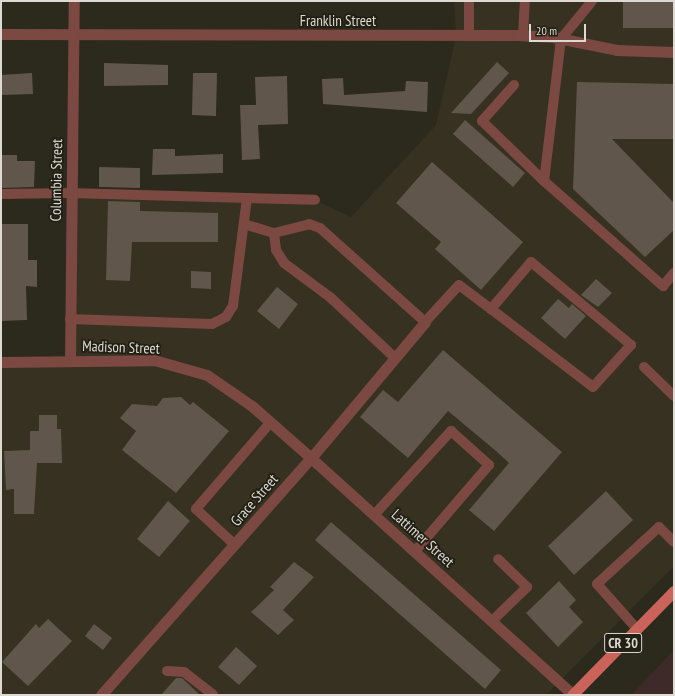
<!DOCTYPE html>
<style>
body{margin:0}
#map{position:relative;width:675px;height:696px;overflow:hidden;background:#2c291d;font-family:"PT Sans Narrow",sans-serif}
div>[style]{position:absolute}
.built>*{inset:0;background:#363120}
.education>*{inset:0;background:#3e2a28}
.building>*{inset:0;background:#60564c}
.service>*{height:10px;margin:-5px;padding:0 5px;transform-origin:5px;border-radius:5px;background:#7b4842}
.minor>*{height:11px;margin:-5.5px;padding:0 5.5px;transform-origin:5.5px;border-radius:5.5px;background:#7b4842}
.primary>*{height:11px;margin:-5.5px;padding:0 5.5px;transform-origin:5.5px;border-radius:5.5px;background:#ca635a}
span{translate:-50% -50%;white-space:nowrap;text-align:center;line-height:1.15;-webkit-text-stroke:3.5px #221f14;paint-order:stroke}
.shield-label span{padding:1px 3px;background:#221f14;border:1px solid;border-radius:3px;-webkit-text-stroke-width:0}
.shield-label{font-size:14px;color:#dcdad3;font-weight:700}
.street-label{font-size:15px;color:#dcdad3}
.frame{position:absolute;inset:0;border:2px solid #dcdad3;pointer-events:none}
.scale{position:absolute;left:529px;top:24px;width:57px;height:18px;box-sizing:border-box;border:2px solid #dcdad3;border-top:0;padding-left:5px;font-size:12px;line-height:14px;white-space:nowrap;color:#dcdad3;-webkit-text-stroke:3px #221f14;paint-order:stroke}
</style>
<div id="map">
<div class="built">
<div style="clip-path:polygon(454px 1px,674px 1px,674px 566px,546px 695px,1px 695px,1px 362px,70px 359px,70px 193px,315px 200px,351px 217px,436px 125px,456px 36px)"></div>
</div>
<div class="education">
<div style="clip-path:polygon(674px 650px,674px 695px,631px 695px)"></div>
</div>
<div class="building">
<div style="clip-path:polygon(623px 1px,674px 1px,674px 28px,623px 28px)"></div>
<div style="clip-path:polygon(497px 62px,509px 73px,471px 114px,451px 113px)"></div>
<div style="clip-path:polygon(104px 63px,168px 65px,168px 85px,104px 86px)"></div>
<div style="clip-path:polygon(32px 73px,33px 94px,1px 95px,1px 75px)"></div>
<div style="clip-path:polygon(193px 73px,217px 73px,216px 116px,192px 115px)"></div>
<div style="clip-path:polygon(287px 76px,288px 124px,258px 125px,260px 159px,242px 160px,240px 105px,256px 105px,255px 77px)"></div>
<div style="clip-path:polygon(343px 78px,344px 95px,405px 91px,406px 81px,428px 82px,427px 112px,323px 104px,322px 79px)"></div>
<div style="clip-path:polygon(577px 82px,674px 84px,674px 139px,612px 139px,674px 203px,674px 230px,645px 257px,573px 189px)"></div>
<div style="clip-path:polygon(465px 120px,525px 173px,513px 187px,453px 134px)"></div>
<div style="clip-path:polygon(153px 149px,175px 149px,175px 156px,223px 154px,223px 173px,152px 175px)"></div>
<div style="clip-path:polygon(1px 155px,17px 155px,17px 161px,35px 161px,34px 187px,1px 188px)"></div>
<div style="clip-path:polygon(432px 162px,523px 242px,481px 290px,435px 249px,441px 242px,396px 203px)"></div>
<div style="clip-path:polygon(99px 167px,140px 168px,140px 188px,99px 187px)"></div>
<div style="clip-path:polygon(108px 201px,140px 202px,140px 211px,218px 213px,218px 242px,132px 242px,130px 281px,106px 280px)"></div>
<div style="clip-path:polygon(1px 224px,28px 224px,28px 260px,37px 260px,37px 287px,26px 286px,27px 320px,1px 321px)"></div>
<div style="clip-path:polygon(191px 271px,211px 272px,211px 289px,191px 288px)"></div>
<div style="clip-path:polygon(596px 279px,612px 293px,598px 307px,581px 295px)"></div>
<div style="clip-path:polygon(277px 287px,298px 304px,279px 329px,257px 311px)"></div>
<div style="clip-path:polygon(558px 299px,569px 308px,572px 304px,586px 316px,565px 339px,541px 318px)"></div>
<div style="clip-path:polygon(443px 350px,562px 452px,494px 531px,469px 510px,509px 463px,496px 451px,448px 411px,408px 458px,360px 417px,383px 390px,398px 402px)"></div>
<div style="clip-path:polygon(181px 397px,190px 405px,193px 402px,229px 431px,176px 493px,122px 450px,136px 431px,120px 418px,132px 404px,157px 406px,163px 398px)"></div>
<div style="clip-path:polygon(39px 415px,57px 415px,57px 429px,61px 429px,62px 463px,37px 463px,34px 514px,14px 514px,14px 489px,6px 490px,4px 451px,30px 450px,30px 431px,39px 431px)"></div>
<div style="clip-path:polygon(606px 491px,633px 520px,574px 575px,548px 546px)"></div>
<div style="clip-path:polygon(168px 501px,190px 521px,159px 557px,137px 539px)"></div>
<div style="clip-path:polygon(331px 522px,501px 670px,485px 689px,315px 540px)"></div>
<div style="clip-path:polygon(294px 562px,314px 577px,283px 610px,294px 620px,278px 635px,251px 612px,274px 590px,270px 587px)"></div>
<div style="clip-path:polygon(559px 581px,576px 600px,569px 607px,583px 622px,558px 647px,526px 613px)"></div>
<div style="clip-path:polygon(48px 619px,72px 641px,28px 686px,2px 662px,36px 624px,39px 628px)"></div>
<div style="clip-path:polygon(94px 624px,112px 638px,103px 650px,85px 636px)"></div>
<div style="clip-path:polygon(236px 647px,257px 666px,239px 685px,218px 667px)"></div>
<div style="clip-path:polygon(176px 678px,182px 678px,200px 695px,161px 695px)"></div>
</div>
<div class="service">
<div style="left:592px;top:1px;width:49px;rotate:129.2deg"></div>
<div style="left:561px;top:39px;width:143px;rotate:96.8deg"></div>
<div style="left:544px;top:181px;width:159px;rotate:41.4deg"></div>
<div style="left:663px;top:286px;width:17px;rotate:-50deg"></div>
<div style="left:469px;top:36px;width:35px;rotate:-90deg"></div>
<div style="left:523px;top:36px;width:35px;rotate:-87deg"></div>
<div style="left:514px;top:85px;width:48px;rotate:131.6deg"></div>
<div style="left:482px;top:121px;width:86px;rotate:44.1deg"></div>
<div style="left:1px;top:194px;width:69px;rotate:-0.8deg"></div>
<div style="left:70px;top:193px;width:245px;rotate:1.6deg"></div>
<div style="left:244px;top:224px;width:31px;rotate:17deg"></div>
<div style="left:274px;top:233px;width:36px;rotate:-14deg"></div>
<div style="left:309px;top:224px;width:12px;rotate:20deg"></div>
<div style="left:320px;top:228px;width:141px;rotate:41.8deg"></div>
<div style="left:425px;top:322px;width:50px;rotate:-47.4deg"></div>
<div style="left:459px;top:285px;width:40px;rotate:37deg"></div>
<div style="left:491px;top:309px;width:128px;rotate:37.4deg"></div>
<div style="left:593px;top:387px;width:57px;rotate:-47.9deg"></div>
<div style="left:631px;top:345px;width:130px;rotate:-140.3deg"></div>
<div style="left:531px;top:262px;width:62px;rotate:130.4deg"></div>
<div style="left:274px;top:233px;width:17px;rotate:83deg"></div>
<div style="left:276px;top:250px;width:15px;rotate:58deg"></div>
<div style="left:284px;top:263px;width:57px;rotate:36.5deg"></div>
<div style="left:330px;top:297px;width:89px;rotate:43.2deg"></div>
<div style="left:70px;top:319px;width:142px;rotate:2deg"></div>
<div style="left:212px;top:324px;width:16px;rotate:-27deg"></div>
<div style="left:226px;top:317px;width:13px;rotate:-58deg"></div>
<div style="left:233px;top:306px;width:109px;rotate:-82.6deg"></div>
<div style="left:644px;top:367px;width:42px;rotate:44deg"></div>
<div style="left:375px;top:514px;width:113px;rotate:-47.5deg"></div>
<div style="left:451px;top:431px;width:51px;rotate:41.8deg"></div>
<div style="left:489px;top:465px;width:113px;rotate:130.7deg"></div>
<div style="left:235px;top:545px;width:53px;rotate:-137.3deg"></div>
<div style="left:196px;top:509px;width:113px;rotate:-49.3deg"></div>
<div style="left:492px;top:621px;width:49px;rotate:-44.2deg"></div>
<div style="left:527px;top:587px;width:40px;rotate:-136deg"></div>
<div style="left:637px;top:629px;width:60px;rotate:-131.6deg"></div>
<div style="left:597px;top:584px;width:84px;rotate:-42.6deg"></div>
<div style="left:659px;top:527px;width:21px;rotate:45deg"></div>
<div style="left:167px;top:671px;width:17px;rotate:3deg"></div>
<div style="left:184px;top:672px;width:37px;rotate:38deg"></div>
</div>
<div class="minor">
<div style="left:1px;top:34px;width:516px;rotate:0.11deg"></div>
<div style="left:517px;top:35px;width:36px;rotate:3deg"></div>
<div style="left:553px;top:37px;width:65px;rotate:11.5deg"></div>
<div style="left:617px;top:50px;width:57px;rotate:2deg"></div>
<div style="left:70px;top:360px;width:359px;rotate:-89.4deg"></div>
<div style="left:1px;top:362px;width:153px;rotate:-0.7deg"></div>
<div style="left:154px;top:360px;width:55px;rotate:15.8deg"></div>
<div style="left:207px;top:375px;width:55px;rotate:34.6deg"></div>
<div style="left:252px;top:406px;width:79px;rotate:41.4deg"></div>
<div style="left:311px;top:458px;width:353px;rotate:42.1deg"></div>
<div style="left:101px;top:695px;width:317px;rotate:-48.5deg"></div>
<div style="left:311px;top:458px;width:177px;rotate:-50deg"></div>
</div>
<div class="primary">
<div style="left:572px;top:695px;width:146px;rotate:-45.6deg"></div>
</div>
<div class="shield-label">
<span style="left:623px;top:643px">CR 30</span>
</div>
<div class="street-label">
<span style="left:338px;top:21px">Franklin Street</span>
<span style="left:56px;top:180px;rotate:-89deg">Columbia Street</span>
<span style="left:121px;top:347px;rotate:2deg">Madison Street</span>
<span style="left:254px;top:500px;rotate:-49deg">Grace Street</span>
<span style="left:423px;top:538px;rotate:42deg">Lattimer Street</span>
</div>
<div class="frame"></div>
<div class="scale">20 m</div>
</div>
